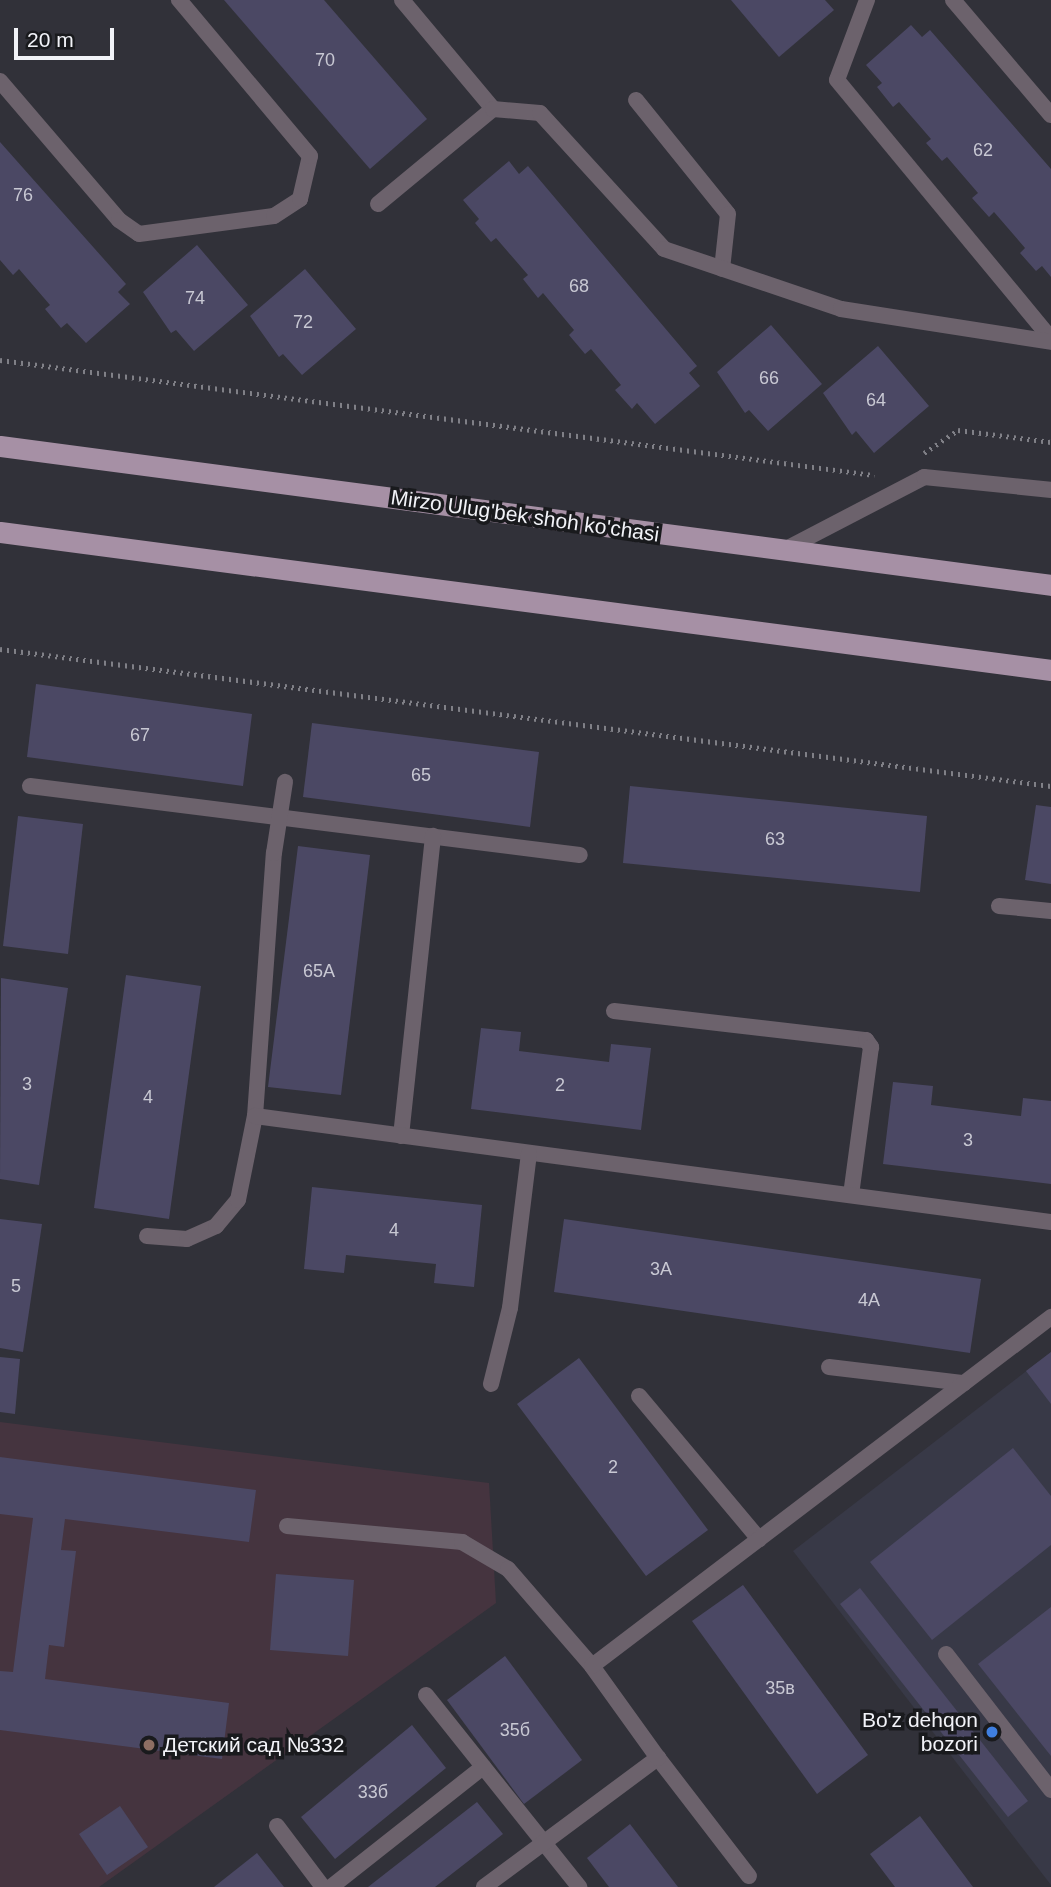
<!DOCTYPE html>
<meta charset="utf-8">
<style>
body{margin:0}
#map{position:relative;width:1051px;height:1887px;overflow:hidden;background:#313139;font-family:Helvetica,sans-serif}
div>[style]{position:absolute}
.built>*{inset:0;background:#383947}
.education>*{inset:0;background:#45343f}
.building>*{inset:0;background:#4b4864}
.path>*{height:4.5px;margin-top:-2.25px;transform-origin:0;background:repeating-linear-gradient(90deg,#808087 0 2px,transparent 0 7px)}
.lane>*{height:16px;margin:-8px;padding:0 8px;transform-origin:8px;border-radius:8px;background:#6c626c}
.primary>*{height:21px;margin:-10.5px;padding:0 10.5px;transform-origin:10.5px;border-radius:10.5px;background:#a690a5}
.dots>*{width:19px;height:19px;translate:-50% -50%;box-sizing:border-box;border:4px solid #191a1d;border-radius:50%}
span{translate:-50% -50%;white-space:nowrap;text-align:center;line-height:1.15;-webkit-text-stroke:7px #191a1d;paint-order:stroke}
.number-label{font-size:18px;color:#c8c8d3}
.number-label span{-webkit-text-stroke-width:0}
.street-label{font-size:21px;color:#f2f3f8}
.poi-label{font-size:21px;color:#f2f3f8}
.right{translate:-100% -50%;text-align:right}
.left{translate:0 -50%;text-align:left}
.scale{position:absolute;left:14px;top:28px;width:100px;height:32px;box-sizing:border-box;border:4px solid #f2f3f8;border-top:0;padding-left:9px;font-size:21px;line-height:24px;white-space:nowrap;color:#f2f3f8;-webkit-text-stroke:5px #191a1d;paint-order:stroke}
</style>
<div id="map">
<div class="built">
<div style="clip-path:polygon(1051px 1352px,1051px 1885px,793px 1551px)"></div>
</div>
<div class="education">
<div style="clip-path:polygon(0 1422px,489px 1483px,496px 1603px,99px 1887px,0 1887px)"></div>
</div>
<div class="building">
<div style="clip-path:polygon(224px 0,324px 0,427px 119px,370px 169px)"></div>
<div style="clip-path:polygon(731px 0,825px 0,834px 10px,779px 57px)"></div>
<div style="clip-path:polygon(911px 25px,922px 37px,930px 30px,1051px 169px,1051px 277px,1042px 266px,1036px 271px,1020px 253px,1025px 248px,994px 212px,989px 217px,972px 198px,978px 193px,947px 157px,942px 161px,926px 143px,931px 139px,899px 102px,893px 107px,877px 87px,882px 83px,866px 65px)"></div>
<div style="clip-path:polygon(0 142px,126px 284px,118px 292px,130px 304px,86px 343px,67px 323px,61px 328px,45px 309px,50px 305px,19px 269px,13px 275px,0 260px)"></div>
<div style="clip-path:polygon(509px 161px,519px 174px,528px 166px,697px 366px,689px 373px,700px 386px,655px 424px,637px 403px,632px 409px,615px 390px,621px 385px,591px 349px,585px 354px,569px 335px,574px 330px,543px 293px,538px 298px,523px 279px,528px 275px,496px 238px,491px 242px,475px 223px,479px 219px,463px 200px)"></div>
<div style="clip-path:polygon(197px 245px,248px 305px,194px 351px,176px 330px,171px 333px,143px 292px)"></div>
<div style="clip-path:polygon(305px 269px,356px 329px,302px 375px,283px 354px,279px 357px,250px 316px)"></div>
<div style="clip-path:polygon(771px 325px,822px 384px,768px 431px,749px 410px,745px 413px,717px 372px)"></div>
<div style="clip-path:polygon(878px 346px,929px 406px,874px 453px,856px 431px,852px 435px,823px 393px)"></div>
<div style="clip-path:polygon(36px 684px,252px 714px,243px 786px,27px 757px)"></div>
<div style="clip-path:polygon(312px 723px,539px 752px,530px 827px,303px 797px)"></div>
<div style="clip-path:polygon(630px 786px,927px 816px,920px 892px,623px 863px)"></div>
<div style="clip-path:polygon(1036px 805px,1051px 807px,1051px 884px,1025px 880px)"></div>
<div style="clip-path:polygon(18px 816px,83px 824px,68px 954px,3px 946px)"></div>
<div style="clip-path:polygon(298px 846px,370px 855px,341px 1095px,268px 1087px)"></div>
<div style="clip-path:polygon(126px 975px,201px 986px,169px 1219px,94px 1208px)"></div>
<div style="clip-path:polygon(1px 978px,68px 988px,39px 1185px,0 1179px)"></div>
<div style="clip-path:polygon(481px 1028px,521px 1032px,519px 1051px,609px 1062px,611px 1044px,651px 1048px,641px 1130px,471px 1109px)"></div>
<div style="clip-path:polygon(893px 1082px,933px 1086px,931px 1105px,1021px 1116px,1023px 1098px,1051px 1101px,1051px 1184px,883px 1164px)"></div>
<div style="clip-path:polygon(312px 1187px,482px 1205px,474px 1287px,434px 1283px,436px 1264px,346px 1255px,344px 1273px,304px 1269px)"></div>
<div style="clip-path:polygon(0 1219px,42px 1224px,23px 1352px,0 1348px)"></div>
<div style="clip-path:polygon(564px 1219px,981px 1279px,970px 1353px,554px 1292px)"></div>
<div style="clip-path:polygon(1051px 1352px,1051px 1404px,1026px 1371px)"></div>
<div style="clip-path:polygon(0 1357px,20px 1359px,15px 1414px,0 1412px)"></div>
<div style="clip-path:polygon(579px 1358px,708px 1530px,646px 1576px,517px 1404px)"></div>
<div style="clip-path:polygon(1013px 1448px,1051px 1496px,1051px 1545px,932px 1640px,870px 1562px)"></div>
<div style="clip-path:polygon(0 1457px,256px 1490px,249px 1542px,65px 1519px,61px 1550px,76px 1551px,64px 1647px,49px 1645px,45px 1679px,229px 1703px,222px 1759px,0 1730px,0 1671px,13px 1672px,33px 1518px,0 1514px)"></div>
<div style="clip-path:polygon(276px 1574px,354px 1580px,348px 1656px,270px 1650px)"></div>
<div style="clip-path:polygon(743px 1585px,868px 1755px,817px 1794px,692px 1621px)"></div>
<div style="clip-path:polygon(860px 1588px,1028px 1801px,1008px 1817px,840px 1604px)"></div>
<div style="clip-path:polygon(1051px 1607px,1051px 1756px,978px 1664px)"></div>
<div style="clip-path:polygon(505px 1656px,582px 1760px,524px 1804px,447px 1700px)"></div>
<div style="clip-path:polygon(412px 1725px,446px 1768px,335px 1859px,301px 1817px)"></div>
<div style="clip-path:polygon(477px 1802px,503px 1834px,435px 1887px,368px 1887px)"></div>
<div style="clip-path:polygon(120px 1806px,148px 1847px,107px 1875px,79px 1834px)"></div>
<div style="clip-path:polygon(920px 1816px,973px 1887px,895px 1887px,870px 1854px)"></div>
<div style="clip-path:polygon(630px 1824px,678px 1887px,609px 1887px,587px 1858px)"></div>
<div style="clip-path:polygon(257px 1853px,284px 1887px,214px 1887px)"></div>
</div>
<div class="path">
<div style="left:0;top:360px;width:882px;rotate:7.5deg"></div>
<div style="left:924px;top:453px;width:41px;rotate:-34.1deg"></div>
<div style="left:958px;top:430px;width:94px;rotate:7.4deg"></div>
<div style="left:0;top:649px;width:1060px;rotate:7.43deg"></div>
</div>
<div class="lane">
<div style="left:402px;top:0;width:142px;rotate:50.1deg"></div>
<div style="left:867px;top:0;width:85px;rotate:110.6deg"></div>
<div style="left:837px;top:80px;width:336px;rotate:50.4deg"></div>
<div style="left:953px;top:0;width:151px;rotate:49.6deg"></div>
<div style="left:0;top:81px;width:183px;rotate:49.4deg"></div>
<div style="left:119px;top:220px;width:24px;rotate:35deg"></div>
<div style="left:139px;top:234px;width:136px;rotate:-7.6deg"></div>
<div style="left:274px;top:216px;width:31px;rotate:-33deg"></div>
<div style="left:300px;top:199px;width:44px;rotate:-76.9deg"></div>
<div style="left:310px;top:156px;width:204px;rotate:-130deg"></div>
<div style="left:636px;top:100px;width:146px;rotate:51.1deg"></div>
<div style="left:728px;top:214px;width:55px;rotate:96.2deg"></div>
<div style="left:378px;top:204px;width:149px;rotate:-39.6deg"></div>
<div style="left:493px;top:109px;width:47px;rotate:4.9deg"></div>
<div style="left:540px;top:113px;width:184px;rotate:47.6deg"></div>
<div style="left:664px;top:249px;width:187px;rotate:18.7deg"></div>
<div style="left:841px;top:309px;width:213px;rotate:8.9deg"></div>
<div style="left:784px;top:550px;width:158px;rotate:-27.5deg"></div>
<div style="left:924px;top:477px;width:128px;rotate:5.8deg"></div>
<div style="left:30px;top:786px;width:554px;rotate:7.15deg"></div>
<div style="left:999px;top:906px;width:52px;rotate:5.5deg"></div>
<div style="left:614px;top:1011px;width:254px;rotate:6.6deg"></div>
<div style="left:866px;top:1040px;width:9px;rotate:54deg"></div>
<div style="left:871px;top:1047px;width:149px;rotate:97.7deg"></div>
<div style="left:255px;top:1116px;width:264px;rotate:-85.9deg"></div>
<div style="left:274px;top:853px;width:72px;rotate:-81.2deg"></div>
<div style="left:401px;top:1136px;width:302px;rotate:-83.9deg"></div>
<div style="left:147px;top:1236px;width:40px;rotate:4.3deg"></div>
<div style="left:187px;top:1239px;width:32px;rotate:-24deg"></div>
<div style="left:216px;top:1226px;width:34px;rotate:-50deg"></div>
<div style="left:238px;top:1200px;width:86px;rotate:-78.6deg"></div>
<div style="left:255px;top:1116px;width:803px;rotate:7.59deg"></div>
<div style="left:829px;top:1367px;width:136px;rotate:6.8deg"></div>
<div style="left:491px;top:1384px;width:78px;rotate:-76deg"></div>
<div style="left:510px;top:1308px;width:156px;rotate:-83deg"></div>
<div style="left:639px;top:1396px;width:187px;rotate:50deg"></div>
<div style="left:287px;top:1526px;width:176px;rotate:5.2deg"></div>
<div style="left:462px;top:1542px;width:53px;rotate:30.4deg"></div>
<div style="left:508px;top:1569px;width:128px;rotate:49.1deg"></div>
<div style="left:946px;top:1654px;width:172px;rotate:52.3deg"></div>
<div style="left:426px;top:1695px;width:246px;rotate:51.4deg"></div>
<div style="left:658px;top:1758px;width:149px;rotate:52.4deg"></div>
<div style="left:277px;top:1826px;width:76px;rotate:53deg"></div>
<div style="left:331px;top:1887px;width:194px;rotate:-38.3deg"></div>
<div style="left:484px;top:1887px;width:217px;rotate:-36.6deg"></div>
<div style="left:658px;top:1758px;width:113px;rotate:-125.7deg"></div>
<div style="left:592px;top:1666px;width:577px;rotate:-37.25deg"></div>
</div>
<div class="primary">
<div style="left:0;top:446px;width:1060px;rotate:7.53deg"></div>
<div style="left:0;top:532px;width:1060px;rotate:7.48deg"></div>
</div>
<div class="dots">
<div style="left:992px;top:1732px;background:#3f7fe0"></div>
<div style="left:149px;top:1745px;background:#8d6e63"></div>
</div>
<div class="number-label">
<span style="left:325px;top:60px">70</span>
<span style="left:983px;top:150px">62</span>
<span style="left:23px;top:195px">76</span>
<span style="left:579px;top:286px">68</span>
<span style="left:195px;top:298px">74</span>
<span style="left:303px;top:322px">72</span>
<span style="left:769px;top:378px">66</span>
<span style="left:876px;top:400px">64</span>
<span style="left:140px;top:735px">67</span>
<span style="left:421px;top:775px">65</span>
<span style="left:775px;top:839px">63</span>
<span style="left:319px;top:971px">65А</span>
<span style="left:27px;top:1084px">3</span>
<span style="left:560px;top:1085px">2</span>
<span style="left:148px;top:1097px">4</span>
<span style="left:968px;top:1140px">3</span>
<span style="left:394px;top:1230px">4</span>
<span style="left:661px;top:1269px">3А</span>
<span style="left:16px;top:1286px">5</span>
<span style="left:869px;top:1300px">4А</span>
<span style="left:613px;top:1467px">2</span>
<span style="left:780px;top:1688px">35в</span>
<span style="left:515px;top:1730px">35б</span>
<span style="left:373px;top:1792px">33б</span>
</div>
<div class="street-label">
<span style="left:525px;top:516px;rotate:8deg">Mirzo Ulug'bek shoh ko'chasi</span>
</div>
<div class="poi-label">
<span class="right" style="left:978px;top:1732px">Bo'z dehqon<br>bozori</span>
<span class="left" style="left:163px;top:1745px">Детский сад №332</span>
</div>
<div class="scale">20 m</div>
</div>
